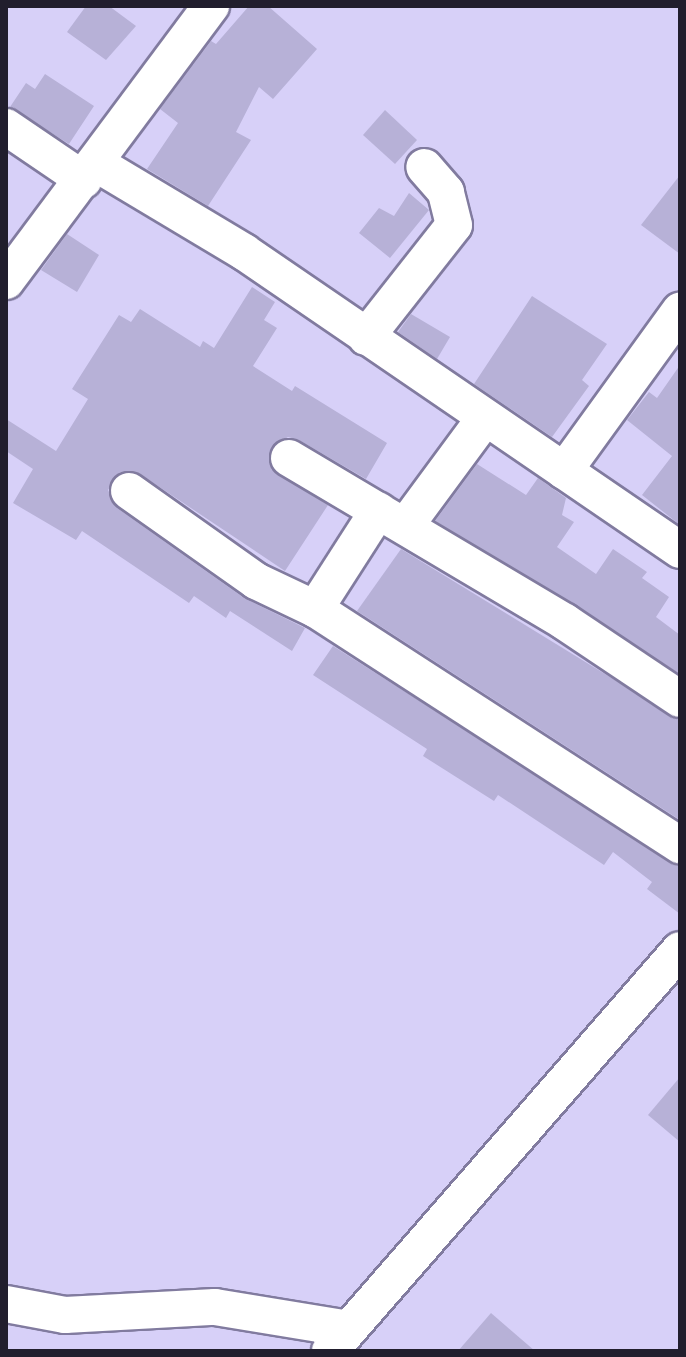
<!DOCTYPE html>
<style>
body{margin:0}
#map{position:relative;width:686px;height:1357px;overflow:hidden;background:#d7d0f8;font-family:"Alegreya Sans",sans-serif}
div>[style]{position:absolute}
.building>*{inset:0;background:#b7b1d7}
.roads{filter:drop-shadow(2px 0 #817b9f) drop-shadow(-2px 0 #817b9f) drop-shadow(0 2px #817b9f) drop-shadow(0 -2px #817b9f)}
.minor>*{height:36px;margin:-18px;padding:0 18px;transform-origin:18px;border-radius:18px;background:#fff}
span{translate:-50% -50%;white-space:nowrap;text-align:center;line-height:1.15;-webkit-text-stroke:6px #e4dfff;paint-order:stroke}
.frame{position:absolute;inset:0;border:8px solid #211e2d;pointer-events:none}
</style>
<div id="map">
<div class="building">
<div style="clip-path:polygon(86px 6px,109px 6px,136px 26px,106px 60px,67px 32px)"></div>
<div style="clip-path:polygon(249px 6px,268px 6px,317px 49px,273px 99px,259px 87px,236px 132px,251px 140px,208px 206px,147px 169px,178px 123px,160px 109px,211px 41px,216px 44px)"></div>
<div style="clip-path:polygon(45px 74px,94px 106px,69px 144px,10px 107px,26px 83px,35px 89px)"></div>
<div style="clip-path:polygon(385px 110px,417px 140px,395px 164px,363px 135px)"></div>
<div style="clip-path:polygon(680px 175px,680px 254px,641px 225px)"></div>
<div style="clip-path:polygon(409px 193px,429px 210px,390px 258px,359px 233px,379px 208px,394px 216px)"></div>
<div style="clip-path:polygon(67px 234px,99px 255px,77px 292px,41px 270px)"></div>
<div style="clip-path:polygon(252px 287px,275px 302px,264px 320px,277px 328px,253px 366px,292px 391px,295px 386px,387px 443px,366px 479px,299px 440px,288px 437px,271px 447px,271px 469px,328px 505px,285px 571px,140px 474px,120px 472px,108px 490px,117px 508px,244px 598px,305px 628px,292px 651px,230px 611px,226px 618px,194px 596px,189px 603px,82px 531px,76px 540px,13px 503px,33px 469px,6px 451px,6px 419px,56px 451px,88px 399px,72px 389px,119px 315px,131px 322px,140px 309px,200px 347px,203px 341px,214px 348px)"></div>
<div style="clip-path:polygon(532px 296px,607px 344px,582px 380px,589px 386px,552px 437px,474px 384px)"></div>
<div style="clip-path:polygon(411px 314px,450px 337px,437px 359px,398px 332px)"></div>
<div style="clip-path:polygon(680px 365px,680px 525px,642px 495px,672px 456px,627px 420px,649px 392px,657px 398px)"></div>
<div style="clip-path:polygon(477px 464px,526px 495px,538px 478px,566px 498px,562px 515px,574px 522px,557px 547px,596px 574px,613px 549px,647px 572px,642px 578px,669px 597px,656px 617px,680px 635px,680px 674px,435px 521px)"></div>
<div style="clip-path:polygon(401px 549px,680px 720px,680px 820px,357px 611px)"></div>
<div style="clip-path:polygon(333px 646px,680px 866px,680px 914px,647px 889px,652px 882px,613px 852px,604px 865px,498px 795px,494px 801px,423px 756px,427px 749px,313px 675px)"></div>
<div style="clip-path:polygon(680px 1077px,680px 1142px,648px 1115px)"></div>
<div style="clip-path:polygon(491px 1313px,535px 1351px,458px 1351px)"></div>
</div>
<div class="roads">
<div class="minor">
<div style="left:6px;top:127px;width:94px;rotate:34.2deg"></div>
<div style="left:97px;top:164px;width:171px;rotate:30.9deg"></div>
<div style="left:244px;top:252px;width:528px;rotate:34.35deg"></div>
<div style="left:6px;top:281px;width:343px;rotate:-53.3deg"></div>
<div style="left:366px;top:337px;width:142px;rotate:-51.8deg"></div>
<div style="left:454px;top:225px;width:34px;rotate:-104deg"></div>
<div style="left:446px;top:192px;width:33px;rotate:-131deg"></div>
<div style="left:289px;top:458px;width:321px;rotate:30.7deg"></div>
<div style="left:565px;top:622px;width:138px;rotate:33.8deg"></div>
<div style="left:564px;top:471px;width:198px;rotate:-54.1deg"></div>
<div style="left:129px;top:491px;width:156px;rotate:35.3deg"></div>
<div style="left:256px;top:581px;width:65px;rotate:25.4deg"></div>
<div style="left:315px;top:609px;width:435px;rotate:32.9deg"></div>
<div style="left:406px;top:525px;width:133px;rotate:-53.6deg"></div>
<div style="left:315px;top:609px;width:117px;rotate:-57.3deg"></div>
<div style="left:6px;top:1304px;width:60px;rotate:10.6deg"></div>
<div style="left:65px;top:1315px;width:150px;rotate:-3.1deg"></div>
<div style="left:215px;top:1307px;width:136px;rotate:9.3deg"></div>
<div style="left:330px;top:1351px;width:532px;rotate:-48.88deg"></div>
</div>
</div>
<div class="frame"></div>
</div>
